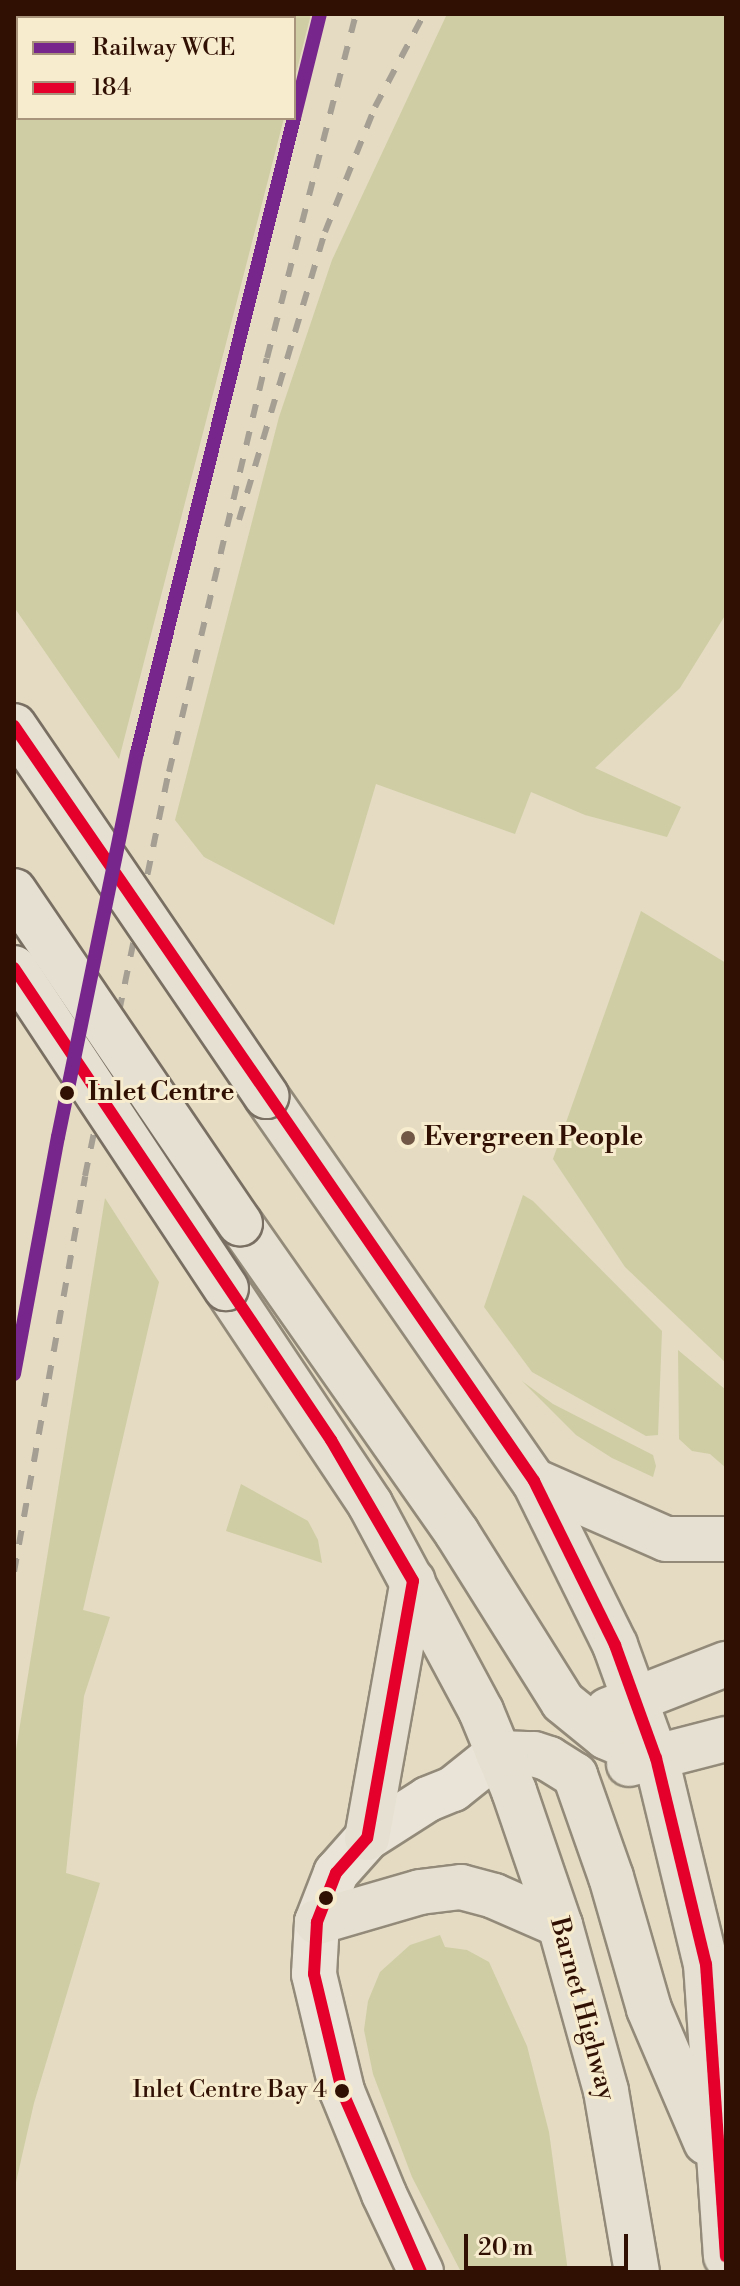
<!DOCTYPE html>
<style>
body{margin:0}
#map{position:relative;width:740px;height:2286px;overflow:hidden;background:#e4dbc2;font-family:"Libre Bodoni",serif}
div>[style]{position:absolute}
.green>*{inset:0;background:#cfcda4}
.stream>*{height:16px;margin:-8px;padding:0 8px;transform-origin:8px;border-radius:8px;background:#b1c6b5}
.roads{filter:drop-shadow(2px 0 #938a7a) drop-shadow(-2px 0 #938a7a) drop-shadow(0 2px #938a7a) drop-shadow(0 -2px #938a7a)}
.minor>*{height:44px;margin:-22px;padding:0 22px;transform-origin:22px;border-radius:22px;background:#e9e4d7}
.major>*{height:44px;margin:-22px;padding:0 22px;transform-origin:22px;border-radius:22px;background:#e5e0d1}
.rail>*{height:6px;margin-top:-3px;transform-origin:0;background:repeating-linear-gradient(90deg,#a59e93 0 14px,transparent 0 28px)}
.bridges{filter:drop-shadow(2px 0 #796f62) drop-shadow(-2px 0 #796f62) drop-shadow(0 2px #796f62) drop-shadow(0 -2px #796f62)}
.major-bridge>*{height:44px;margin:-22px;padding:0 22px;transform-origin:22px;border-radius:22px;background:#e5e0d1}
.bus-1>*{height:12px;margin:-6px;padding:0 6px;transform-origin:6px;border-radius:6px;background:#e4002b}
.rail-1>*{height:14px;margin:-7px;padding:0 7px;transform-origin:7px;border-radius:7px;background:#77278b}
.dots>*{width:22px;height:22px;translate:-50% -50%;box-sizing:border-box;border:4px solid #f7ecce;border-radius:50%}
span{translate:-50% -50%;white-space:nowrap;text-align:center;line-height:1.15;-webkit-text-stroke:6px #f7ecce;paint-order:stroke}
.bus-label{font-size:24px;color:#311004}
.right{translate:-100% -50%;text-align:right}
.stop-label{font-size:26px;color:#311004;font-weight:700}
.left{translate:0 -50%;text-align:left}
.poi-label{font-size:26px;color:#311004;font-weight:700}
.street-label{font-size:26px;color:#311004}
.frame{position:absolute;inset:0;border:16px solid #311004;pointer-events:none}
.legend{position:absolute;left:16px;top:16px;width:280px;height:104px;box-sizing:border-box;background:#f7ecce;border:2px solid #a8947d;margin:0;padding:10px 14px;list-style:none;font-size:24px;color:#311004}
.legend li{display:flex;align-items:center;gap:16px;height:40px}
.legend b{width:40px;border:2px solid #a8947d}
.scale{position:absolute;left:464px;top:2234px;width:164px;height:36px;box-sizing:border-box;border:4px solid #311004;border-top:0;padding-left:10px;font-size:24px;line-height:28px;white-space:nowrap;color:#311004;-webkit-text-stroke:6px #f7ecce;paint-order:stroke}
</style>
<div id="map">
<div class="green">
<div style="clip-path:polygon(14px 14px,311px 14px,294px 81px,294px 18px,18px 18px,18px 118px,284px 118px,119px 759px,14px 607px)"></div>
<div style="clip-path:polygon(447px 14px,726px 14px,726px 614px,680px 688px,595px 768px,681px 807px,667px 837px,585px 815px,531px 792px,515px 834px,376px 784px,334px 925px,204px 857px,175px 820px,279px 417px,332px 260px)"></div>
<div style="clip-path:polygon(641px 911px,726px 963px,726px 1363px,625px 1267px,553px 1159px)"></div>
<div style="clip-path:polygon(523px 1195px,533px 1201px,662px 1331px,658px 1435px,646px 1436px,532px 1372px,484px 1307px)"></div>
<div style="clip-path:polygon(105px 1198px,159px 1282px,83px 1610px,110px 1617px,84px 1696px,66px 1873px,100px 1883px,34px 2103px,14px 2191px,14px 1762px)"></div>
<div style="clip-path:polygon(678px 1350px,726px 1390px,726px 1468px,710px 1454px,692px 1451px,679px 1439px)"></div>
<div style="clip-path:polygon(522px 1381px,553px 1404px,653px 1455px,656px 1466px,653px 1477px,612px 1458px,576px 1435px)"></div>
<div style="clip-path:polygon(241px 1484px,308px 1521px,318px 1540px,322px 1563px,226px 1531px)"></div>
<div style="clip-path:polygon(440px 1935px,445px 1947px,467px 1950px,489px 1962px,527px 2046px,549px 2132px,568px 2272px,461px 2272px,412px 2177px,373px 2074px,364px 2030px,368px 2001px,380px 1972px,410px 1945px)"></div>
</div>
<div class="stream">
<div style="left:14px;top:82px;width:4px"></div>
</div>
<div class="roads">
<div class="minor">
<div style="left:421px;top:2272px;width:86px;rotate:-115.4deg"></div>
<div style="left:384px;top:2194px;width:111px;rotate:-112.2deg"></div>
<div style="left:342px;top:2091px;width:120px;rotate:-103.5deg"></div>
<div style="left:314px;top:1974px;width:52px;rotate:-86.7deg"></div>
<div style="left:317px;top:1922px;width:53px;rotate:-68.8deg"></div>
<div style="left:336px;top:1873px;width:47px;rotate:-48.5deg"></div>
<div style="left:367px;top:1838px;width:72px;rotate:-32.6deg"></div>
<div style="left:428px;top:1799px;width:27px;rotate:-22deg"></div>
<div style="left:453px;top:1789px;width:58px;rotate:-38.7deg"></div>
</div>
<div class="major">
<div style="left:266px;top:1096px;width:469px;rotate:55.2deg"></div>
<div style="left:534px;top:1481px;width:183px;rotate:63.7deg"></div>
<div style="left:615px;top:1645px;width:120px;rotate:70.1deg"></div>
<div style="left:656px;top:1758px;width:212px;rotate:76.4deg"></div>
<div style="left:706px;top:1964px;width:293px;rotate:86.1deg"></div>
<div style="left:240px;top:1223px;width:378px;rotate:55deg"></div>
<div style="left:457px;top:1533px;width:199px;rotate:57.9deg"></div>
<div style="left:563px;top:1702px;width:55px;rotate:39.1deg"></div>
<div style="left:606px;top:1737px;width:54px;rotate:22.8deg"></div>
<div style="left:226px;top:1288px;width:260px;rotate:56.3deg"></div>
<div style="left:370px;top:1504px;width:235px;rotate:61.8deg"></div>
<div style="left:481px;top:1711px;width:87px;rotate:67.6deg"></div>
<div style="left:514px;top:1791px;width:142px;rotate:71.1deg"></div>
<div style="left:560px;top:1925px;width:172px;rotate:74.5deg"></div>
<div style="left:606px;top:2091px;width:184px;rotate:80.3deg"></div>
<div style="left:534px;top:1481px;width:144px;rotate:23.7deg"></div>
<div style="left:666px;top:1539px;width:60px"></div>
<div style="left:608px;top:1710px;width:127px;rotate:-21.3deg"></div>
<div style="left:498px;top:1753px;width:36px;rotate:2deg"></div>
<div style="left:534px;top:1754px;width:16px;rotate:18deg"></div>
<div style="left:549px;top:1759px;width:31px;rotate:32deg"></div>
<div style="left:575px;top:1775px;width:108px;rotate:70.6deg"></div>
<div style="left:611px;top:1877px;width:137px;rotate:73.9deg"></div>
<div style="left:649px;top:2009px;width:145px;rotate:66.8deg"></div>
<div style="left:629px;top:1764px;width:100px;rotate:-14.5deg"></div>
<div style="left:367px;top:1838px;width:261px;rotate:-79.9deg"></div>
<div style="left:317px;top:1922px;width:107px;rotate:-16.2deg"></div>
<div style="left:420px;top:1892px;width:41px;rotate:-7deg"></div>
<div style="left:461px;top:1887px;width:34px;rotate:15deg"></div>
<div style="left:494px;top:1896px;width:72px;rotate:23.7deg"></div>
</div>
</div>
<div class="rail">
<div style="left:239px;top:520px;width:301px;rotate:-73.4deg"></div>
<div style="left:325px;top:232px;width:135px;rotate:-68.2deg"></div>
<div style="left:375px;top:107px;width:105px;rotate:-62.2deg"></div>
<div style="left:14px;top:1572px;width:402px;rotate:-79.8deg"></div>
<div style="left:85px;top:1176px;width:413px;rotate:-78.3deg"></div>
<div style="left:169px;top:772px;width:425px;rotate:-76.7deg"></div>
<div style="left:267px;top:358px;width:355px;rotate:-75.5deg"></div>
</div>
<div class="bridges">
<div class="major-bridge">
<div style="left:14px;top:726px;width:448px;rotate:55.7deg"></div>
<div style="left:14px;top:891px;width:402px;rotate:55.8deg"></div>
<div style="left:14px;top:968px;width:384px;rotate:56.5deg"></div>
</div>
</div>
<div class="bus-1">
<div style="left:14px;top:726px;width:917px;rotate:55.44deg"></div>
<div style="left:534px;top:1481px;width:183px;rotate:63.7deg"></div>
<div style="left:615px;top:1645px;width:120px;rotate:70.1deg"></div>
<div style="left:656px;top:1758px;width:212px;rotate:76.4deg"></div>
<div style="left:706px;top:1964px;width:293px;rotate:86.1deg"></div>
<div style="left:14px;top:968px;width:569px;rotate:56.11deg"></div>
<div style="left:331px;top:1440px;width:163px;rotate:59.8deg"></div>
<div style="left:413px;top:1581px;width:261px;rotate:100.1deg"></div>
<div style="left:367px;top:1838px;width:47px;rotate:131.5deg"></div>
<div style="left:336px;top:1873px;width:53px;rotate:111.2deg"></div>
<div style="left:317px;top:1922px;width:52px;rotate:93.3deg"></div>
<div style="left:314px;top:1974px;width:120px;rotate:76.5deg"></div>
<div style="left:342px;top:2091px;width:197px;rotate:66.4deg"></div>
</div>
<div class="rail-1">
<div style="left:294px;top:118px;width:107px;rotate:-76deg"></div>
<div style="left:14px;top:1374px;width:241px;rotate:-79.5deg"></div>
<div style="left:58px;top:1137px;width:392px;rotate:-78.4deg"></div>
<div style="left:137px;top:753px;width:654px;rotate:-76.11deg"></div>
</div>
<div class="dots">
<div style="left:67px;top:1093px;background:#311004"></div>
<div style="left:408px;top:1138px;background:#705746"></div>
<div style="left:326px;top:1898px;background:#311004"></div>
<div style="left:342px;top:2091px;background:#311004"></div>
</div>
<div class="bus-label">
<span class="right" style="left:327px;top:2091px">Inlet Centre Bay 4</span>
</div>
<div class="stop-label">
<span class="left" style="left:88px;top:1093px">Inlet Centre</span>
</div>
<div class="poi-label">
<span class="left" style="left:424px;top:1138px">Evergreen People</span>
</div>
<div class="street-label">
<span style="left:582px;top:2009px;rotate:75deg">Barnet Highway</span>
</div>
<div class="frame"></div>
<ul class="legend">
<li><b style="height:10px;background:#77278b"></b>Railway WCE</li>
<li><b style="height:10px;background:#e4002b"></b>184</li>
</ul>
<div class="scale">20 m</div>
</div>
